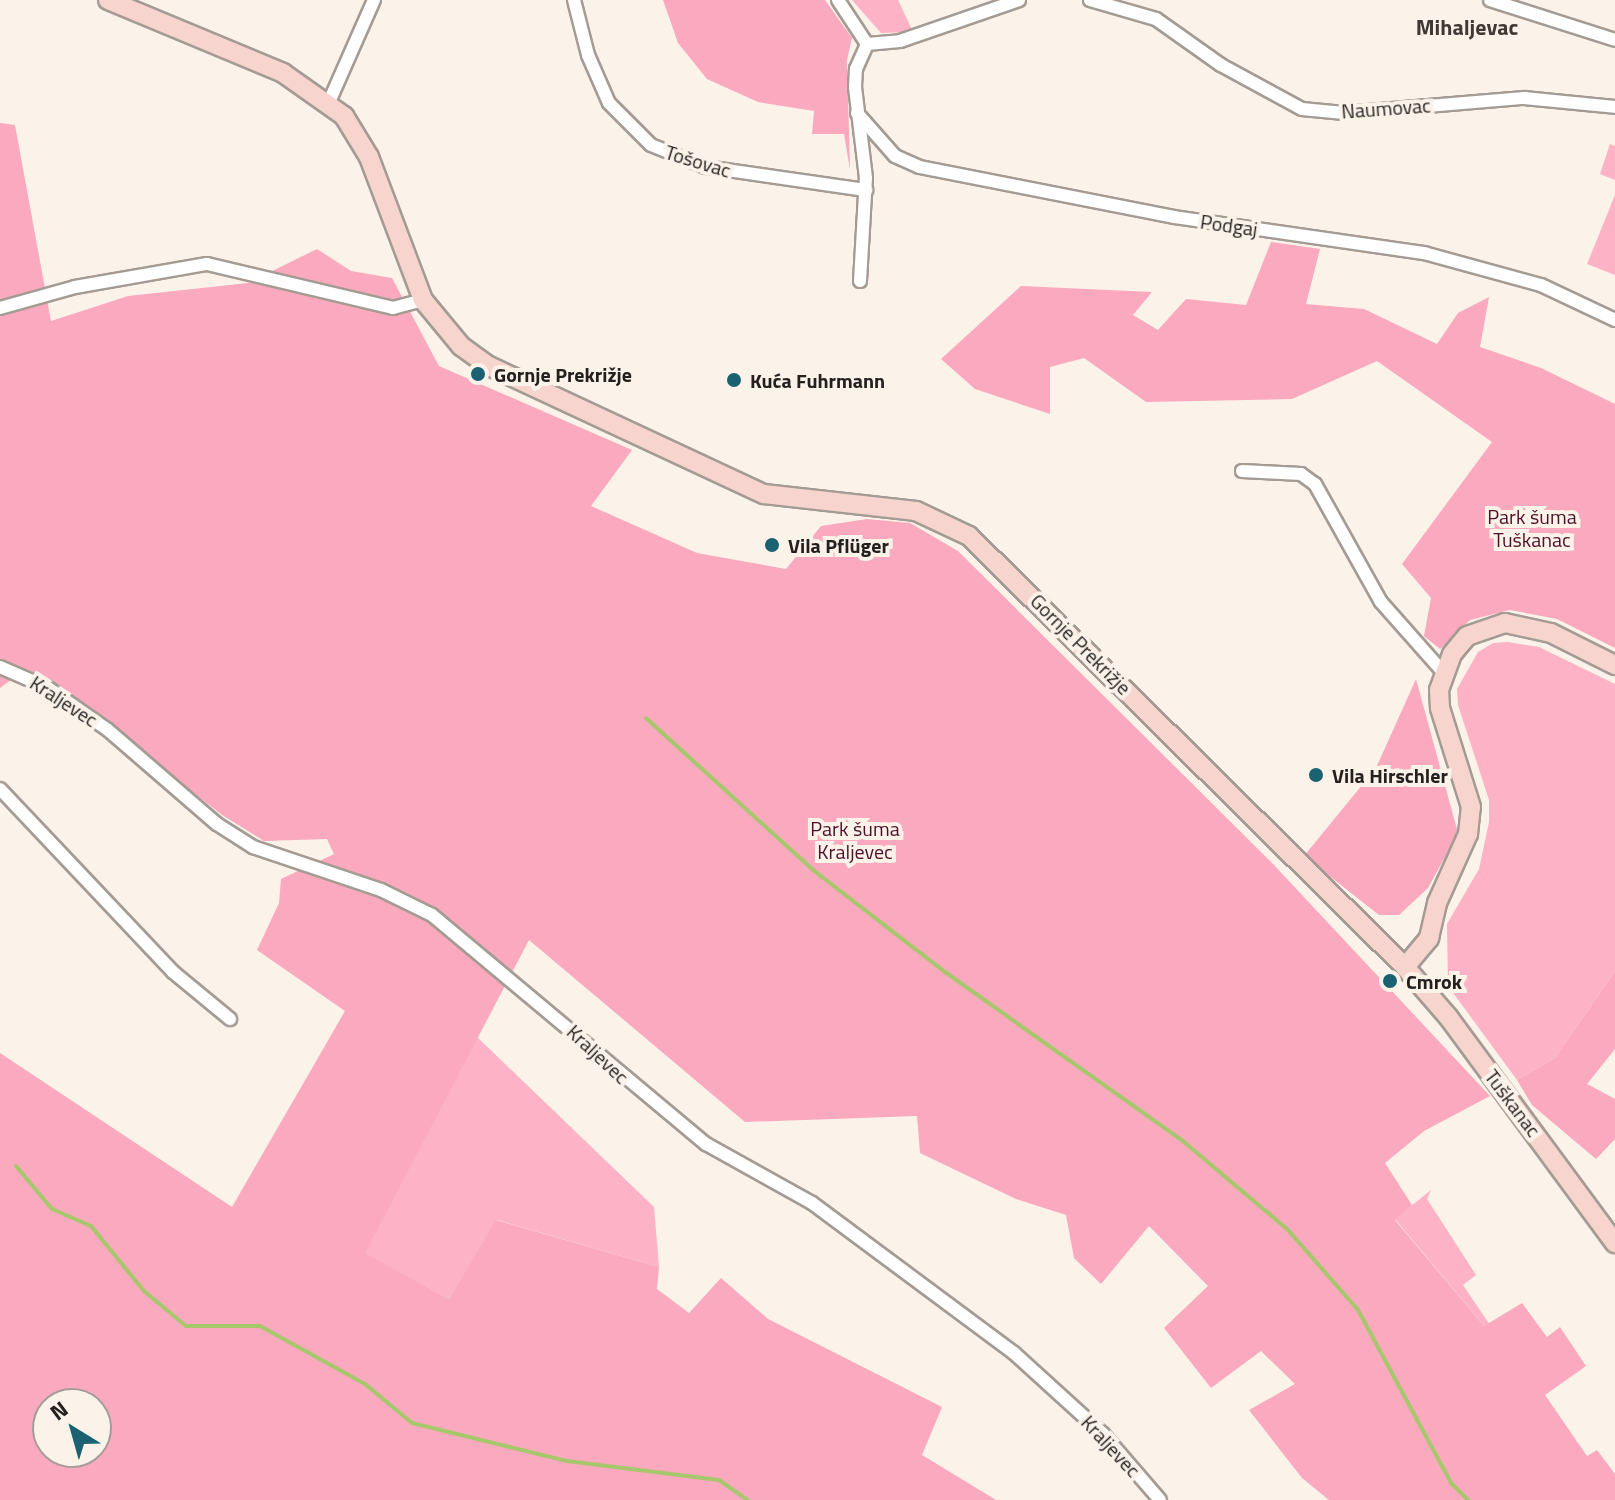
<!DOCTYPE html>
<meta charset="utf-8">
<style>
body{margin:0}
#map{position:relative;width:1615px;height:1500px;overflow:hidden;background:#fbf2ea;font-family:"Titillium Web",sans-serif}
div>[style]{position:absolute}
.green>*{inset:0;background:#fdb2c5}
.forest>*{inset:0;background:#fba9be}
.stream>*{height:4px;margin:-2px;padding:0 2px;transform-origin:2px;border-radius:2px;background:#a6c76b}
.roads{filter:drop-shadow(2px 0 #a49c94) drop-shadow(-2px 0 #a49c94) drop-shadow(0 2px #a49c94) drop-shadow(0 -2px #a49c94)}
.street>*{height:12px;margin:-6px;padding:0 6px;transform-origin:6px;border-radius:6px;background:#fff}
.secondary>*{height:18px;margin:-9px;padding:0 9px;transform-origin:9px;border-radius:9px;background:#f7d5ce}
.dots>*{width:22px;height:22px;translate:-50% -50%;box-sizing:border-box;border:4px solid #fbf2ea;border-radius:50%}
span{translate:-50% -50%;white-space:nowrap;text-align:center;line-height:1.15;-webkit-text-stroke:8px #fbf2ea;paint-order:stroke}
.street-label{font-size:20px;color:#24201e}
.poi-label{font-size:20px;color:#24201e;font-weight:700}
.left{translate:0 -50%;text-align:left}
.park-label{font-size:20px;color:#4e1127}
.neighbourhood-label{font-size:22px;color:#403933;font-weight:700}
.north{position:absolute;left:32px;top:1388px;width:80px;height:80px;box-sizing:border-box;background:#fbf2ea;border:2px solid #a59e98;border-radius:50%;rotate:323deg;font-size:22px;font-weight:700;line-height:32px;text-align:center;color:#24201e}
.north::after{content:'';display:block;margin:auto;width:28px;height:36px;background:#1a6171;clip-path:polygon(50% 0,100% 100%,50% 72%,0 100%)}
</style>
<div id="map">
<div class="green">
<div style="clip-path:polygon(852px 0,898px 0,913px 32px,881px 33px)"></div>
<div style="clip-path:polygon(1610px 144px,1615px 146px,1615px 180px,1600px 174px)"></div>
<div style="clip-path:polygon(1615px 195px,1615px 275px,1587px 264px)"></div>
<div style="clip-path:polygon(1508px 642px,1539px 647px,1615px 684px,1615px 971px,1555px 1058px,1517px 1080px,1448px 986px,1447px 924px,1479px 869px,1489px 822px,1489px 800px,1458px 705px,1457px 689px,1478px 652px,1493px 643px)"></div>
<div style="clip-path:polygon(477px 1037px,654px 1207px,659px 1267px,497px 1220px,449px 1299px,364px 1253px)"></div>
<div style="clip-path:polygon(1431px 1190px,1427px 1199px,1476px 1275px,1463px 1285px,1490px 1325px,1484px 1326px,1395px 1219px)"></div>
</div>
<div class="forest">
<div style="clip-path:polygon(663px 0,825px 0,852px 38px,847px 60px,850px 170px,844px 134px,812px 134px,814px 111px,758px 102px,707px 79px,678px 43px)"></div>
<div style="clip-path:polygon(evenodd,0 123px,15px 125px,51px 321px,128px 296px,248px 283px,317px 249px,351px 271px,392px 278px,439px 366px,632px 450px,591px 506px,697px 553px,786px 569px,821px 526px,867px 519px,910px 523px,958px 551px,1273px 864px,1490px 1096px,1424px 1131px,1385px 1163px,1412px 1205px,1395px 1220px,1484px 1326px,1522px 1303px,1547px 1337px,1560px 1327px,1586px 1366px,1545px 1395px,1587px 1456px,1597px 1450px,1615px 1474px,1615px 1500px,1329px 1500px,1302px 1478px,1249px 1410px,1295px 1384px,1261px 1351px,1211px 1388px,1164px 1328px,1208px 1286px,1149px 1226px,1101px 1284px,1074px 1258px,1066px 1215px,1016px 1199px,920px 1153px,917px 1116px,745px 1122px,529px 940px,365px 1253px,449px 1299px,496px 1220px,659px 1267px,657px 1289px,689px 1313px,721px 1278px,768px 1319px,942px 1407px,922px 1455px,996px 1500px,0 1500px,0 1053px,232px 1207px,345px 1011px,257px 950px,279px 903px,281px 879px,334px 854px,327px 839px,264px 841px,222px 815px,56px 685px,26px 669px,0 688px,0 123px,48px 1404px,96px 1404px,96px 1452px,48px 1452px,48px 1404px)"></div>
<div style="clip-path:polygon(1271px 242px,1320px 249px,1306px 304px,1364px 309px,1437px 344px,1458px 313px,1489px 297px,1480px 347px,1541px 368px,1615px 404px,1615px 648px,1557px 619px,1510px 610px,1470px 620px,1440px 649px,1424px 636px,1431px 598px,1402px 564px,1492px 442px,1377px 361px,1292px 399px,1146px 402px,1084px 358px,1050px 367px,1050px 414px,975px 389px,941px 359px,1021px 286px,1152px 292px,1133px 315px,1158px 330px,1186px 299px,1246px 305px)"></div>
<div style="clip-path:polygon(1416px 679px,1458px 833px,1428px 888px,1399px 915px,1379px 915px,1304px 856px,1376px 768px)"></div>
<div style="clip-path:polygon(1615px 971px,1615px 1049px,1587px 1084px,1615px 1099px,1615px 1139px,1596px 1159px,1532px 1105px,1517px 1080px,1555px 1058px)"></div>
</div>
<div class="stream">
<div style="left:646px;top:718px;width:226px;rotate:42.3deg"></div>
<div style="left:813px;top:870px;width:167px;rotate:37.7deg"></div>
<div style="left:945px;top:972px;width:293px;rotate:35.4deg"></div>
<div style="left:1184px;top:1142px;width:136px;rotate:40.2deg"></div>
<div style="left:1288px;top:1230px;width:106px;rotate:48.8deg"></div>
<div style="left:1358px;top:1310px;width:196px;rotate:61.7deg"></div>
<div style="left:1451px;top:1483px;width:24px;rotate:45deg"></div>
<div style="left:16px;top:1166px;width:56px;rotate:50.1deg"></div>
<div style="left:52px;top:1209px;width:43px;rotate:23.6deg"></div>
<div style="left:91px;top:1226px;width:84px;rotate:50.8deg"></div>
<div style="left:144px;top:1291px;width:55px;rotate:39.8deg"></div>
<div style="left:186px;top:1326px;width:74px"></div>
<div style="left:260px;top:1326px;width:120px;rotate:28.9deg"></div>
<div style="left:365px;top:1384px;width:61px;rotate:39.7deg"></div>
<div style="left:412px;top:1423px;width:160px;rotate:13.8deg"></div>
<div style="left:567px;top:1461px;width:153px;rotate:7.1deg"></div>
<div style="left:719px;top:1480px;width:35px;rotate:35deg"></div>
</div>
<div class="roads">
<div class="street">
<div style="left:574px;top:0;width:57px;rotate:75.7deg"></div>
<div style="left:588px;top:55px;width:52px;rotate:66.4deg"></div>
<div style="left:609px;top:103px;width:59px;rotate:45deg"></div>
<div style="left:651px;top:145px;width:59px;rotate:21.8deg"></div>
<div style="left:706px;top:167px;width:162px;rotate:8.2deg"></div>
<div style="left:838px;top:0;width:53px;rotate:56.6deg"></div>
<div style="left:1090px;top:0;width:69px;rotate:16.1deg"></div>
<div style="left:1156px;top:19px;width:80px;rotate:35.3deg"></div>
<div style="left:1221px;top:65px;width:92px;rotate:28.5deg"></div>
<div style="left:1302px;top:109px;width:42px;rotate:5.4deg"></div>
<div style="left:1344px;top:113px;width:181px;rotate:-4.8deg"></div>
<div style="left:1524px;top:98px;width:91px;rotate:5.6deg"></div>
<div style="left:1490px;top:0;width:131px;rotate:17.7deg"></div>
<div style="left:867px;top:44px;width:33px;rotate:-5deg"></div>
<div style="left:900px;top:41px;width:126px;rotate:-19deg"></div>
<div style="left:329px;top:102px;width:111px;rotate:-66.2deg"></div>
<div style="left:857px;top:113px;width:57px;rotate:48.5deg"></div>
<div style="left:895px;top:156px;width:27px;rotate:24deg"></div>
<div style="left:920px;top:167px;width:259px;rotate:11.1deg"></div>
<div style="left:1174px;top:217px;width:253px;rotate:8.2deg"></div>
<div style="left:1424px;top:253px;width:121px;rotate:15.3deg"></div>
<div style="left:1541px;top:285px;width:82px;rotate:25.3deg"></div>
<div style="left:860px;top:281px;width:103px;rotate:-86.7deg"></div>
<div style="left:866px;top:178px;width:92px;rotate:-96.9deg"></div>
<div style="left:855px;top:87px;width:18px;rotate:-87deg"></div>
<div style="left:856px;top:69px;width:27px;rotate:-66deg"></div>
<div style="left:0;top:308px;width:78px;rotate:-15.6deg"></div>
<div style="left:75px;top:287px;width:134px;rotate:-9.9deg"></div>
<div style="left:207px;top:264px;width:191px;rotate:13.3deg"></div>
<div style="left:393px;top:308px;width:31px;rotate:-15deg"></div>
<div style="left:1242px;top:471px;width:59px;rotate:2.9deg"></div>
<div style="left:1301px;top:474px;width:17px;rotate:36deg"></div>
<div style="left:1315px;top:484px;width:135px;rotate:60.8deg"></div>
<div style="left:1381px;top:602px;width:94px;rotate:48.5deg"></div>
<div style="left:0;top:667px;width:52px;rotate:23.6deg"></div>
<div style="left:48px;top:688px;width:73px;rotate:35deg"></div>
<div style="left:108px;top:730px;width:144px;rotate:40.8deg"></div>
<div style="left:217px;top:824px;width:43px;rotate:32.6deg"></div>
<div style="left:253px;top:847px;width:135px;rotate:18.6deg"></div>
<div style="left:381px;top:890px;width:57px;rotate:26.1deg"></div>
<div style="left:432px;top:915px;width:357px;rotate:39.9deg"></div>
<div style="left:706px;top:1144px;width:121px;rotate:29.1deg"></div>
<div style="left:812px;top:1203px;width:252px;rotate:36.6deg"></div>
<div style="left:1014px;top:1353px;width:120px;rotate:42.3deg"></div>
<div style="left:1103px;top:1434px;width:87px;rotate:49.2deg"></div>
<div style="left:0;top:789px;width:252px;rotate:46.6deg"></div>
<div style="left:173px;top:972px;width:74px;rotate:39.5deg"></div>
</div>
<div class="secondary">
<div style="left:108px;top:0;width:190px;rotate:22.6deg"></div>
<div style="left:283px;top:73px;width:75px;rotate:35.2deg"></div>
<div style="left:344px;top:116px;width:48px;rotate:58.6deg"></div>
<div style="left:369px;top:157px;width:153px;rotate:69.3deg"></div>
<div style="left:423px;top:300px;width:60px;rotate:50.4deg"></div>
<div style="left:461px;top:346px;width:34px;rotate:36deg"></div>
<div style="left:489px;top:366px;width:303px;rotate:25deg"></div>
<div style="left:764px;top:494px;width:153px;rotate:6.4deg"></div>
<div style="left:916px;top:511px;width:59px;rotate:25.3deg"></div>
<div style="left:969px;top:536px;width:613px;rotate:44.67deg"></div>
<div style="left:1405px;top:967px;width:67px;rotate:49.2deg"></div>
<div style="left:1449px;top:1018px;width:280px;rotate:53.6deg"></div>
<div style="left:1405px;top:967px;width:38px;rotate:-50deg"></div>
<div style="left:1429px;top:938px;width:36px;rotate:-77deg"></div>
<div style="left:1437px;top:903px;width:76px;rotate:-65.8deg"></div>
<div style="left:1468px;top:834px;width:27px;rotate:-84deg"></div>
<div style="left:1471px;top:807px;width:104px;rotate:-107.4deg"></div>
<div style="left:1440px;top:708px;width:18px;rotate:-93deg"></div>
<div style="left:1439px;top:690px;width:38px;rotate:-70deg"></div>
<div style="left:1452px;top:654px;width:23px;rotate:-50deg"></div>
<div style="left:1467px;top:636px;width:40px;rotate:-18.9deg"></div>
<div style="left:1505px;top:623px;width:47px;rotate:12.3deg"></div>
<div style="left:1551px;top:633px;width:72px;rotate:26.6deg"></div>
</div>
</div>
<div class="dots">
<div style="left:478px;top:374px;background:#1a6171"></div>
<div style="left:734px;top:380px;background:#1a6171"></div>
<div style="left:772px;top:545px;background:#1a6171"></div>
<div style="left:1316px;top:775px;background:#1a6171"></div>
<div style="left:1390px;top:981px;background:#1a6171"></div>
</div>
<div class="street-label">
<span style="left:1386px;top:108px;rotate:-4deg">Naumovac</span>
<span style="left:698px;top:161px;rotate:17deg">Tošovac</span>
<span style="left:1229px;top:225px;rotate:8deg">Podgaj</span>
<span style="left:1081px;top:644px;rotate:45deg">Gornje Prekrižje</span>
<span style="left:64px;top:701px;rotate:33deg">Kraljevec</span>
<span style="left:598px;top:1054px;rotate:43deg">Kraljevec</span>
<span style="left:1513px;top:1103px;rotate:53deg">Tuškanac</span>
<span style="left:1111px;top:1446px;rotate:47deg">Kraljevec</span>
</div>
<div class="poi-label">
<span class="left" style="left:494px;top:374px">Gornje Prekrižje</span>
<span class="left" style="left:750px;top:380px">Kuća Fuhrmann</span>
<span class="left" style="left:788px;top:545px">Vila Pflüger</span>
<span class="left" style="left:1332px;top:775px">Vila Hirschler</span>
<span class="left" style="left:1406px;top:981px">Cmrok</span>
</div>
<div class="park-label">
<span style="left:1532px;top:528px">Park šuma<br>Tuškanac</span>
<span style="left:855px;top:840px">Park šuma<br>Kraljevec</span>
</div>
<div class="neighbourhood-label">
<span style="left:1467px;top:28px">Mihaljevac</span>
</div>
<div class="north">N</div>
</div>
